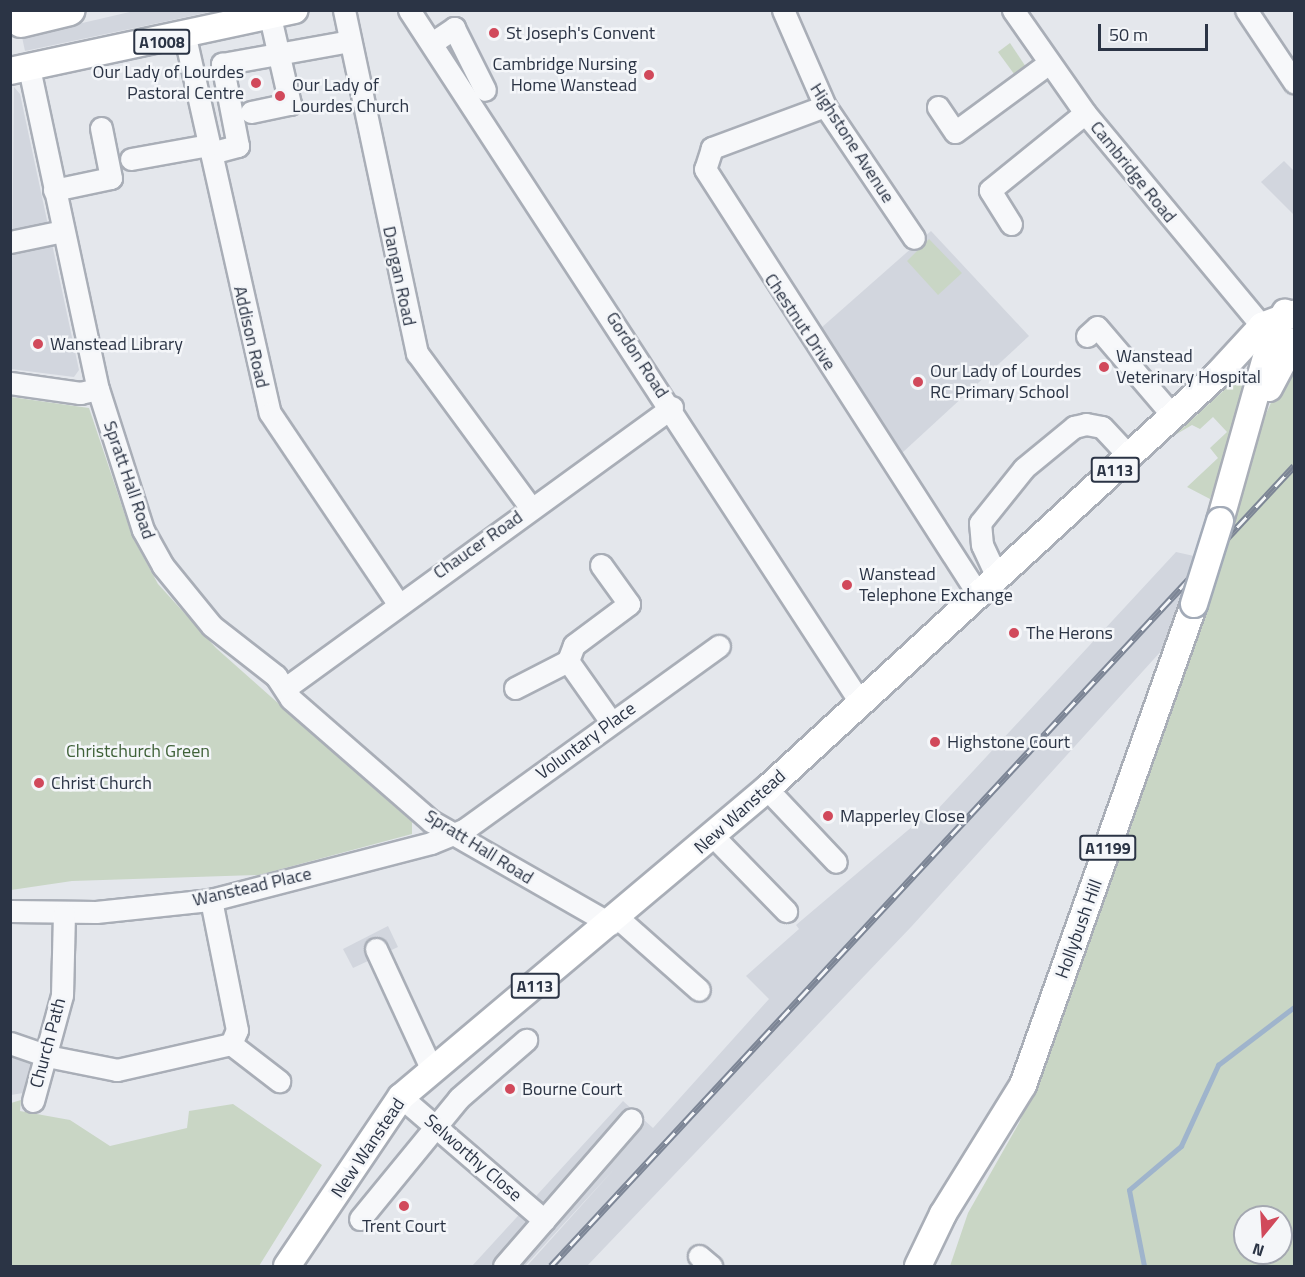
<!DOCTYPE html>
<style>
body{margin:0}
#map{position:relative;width:1305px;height:1277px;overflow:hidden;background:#e4e7ec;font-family:"Titillium Web",sans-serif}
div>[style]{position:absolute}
.built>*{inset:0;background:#d2d6de}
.green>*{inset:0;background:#c9d6c5}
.stream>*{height:4.5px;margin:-2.25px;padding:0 2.25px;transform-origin:2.25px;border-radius:2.25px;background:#9fb4cc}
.roads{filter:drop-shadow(2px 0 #a9aeb7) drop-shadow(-2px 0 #a9aeb7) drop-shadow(0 2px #a9aeb7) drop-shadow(0 -2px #a9aeb7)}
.minor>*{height:21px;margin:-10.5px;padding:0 10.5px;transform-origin:10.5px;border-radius:10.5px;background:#f7f8fa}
.major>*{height:26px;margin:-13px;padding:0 13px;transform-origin:13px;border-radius:13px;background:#fff}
.highway>*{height:30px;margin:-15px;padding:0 15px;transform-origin:15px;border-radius:15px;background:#fff}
.rail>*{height:7px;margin-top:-3.5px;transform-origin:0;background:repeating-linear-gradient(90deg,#f4f6f9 0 14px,#7d8696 0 28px);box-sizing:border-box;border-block:2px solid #7d8696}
.bridges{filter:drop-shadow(2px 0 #a3abb8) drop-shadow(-2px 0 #a3abb8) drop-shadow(0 2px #a3abb8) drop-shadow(0 -2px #a3abb8)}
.major-bridge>*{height:26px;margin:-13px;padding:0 13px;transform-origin:13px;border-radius:13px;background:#fff}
.dots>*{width:16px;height:16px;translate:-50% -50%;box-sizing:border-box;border:3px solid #f4f6f9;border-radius:50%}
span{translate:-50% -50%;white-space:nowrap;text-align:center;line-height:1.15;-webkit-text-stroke:5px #f4f6f9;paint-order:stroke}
.shield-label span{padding:2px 4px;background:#f4f6f9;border:2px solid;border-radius:4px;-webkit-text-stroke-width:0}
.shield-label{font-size:16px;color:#2b3445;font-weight:700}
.poi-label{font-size:18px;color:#2b3445}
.left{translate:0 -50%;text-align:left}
.right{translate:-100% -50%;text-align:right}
.street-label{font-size:18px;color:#2b3445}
.park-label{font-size:18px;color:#3f6138}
.frame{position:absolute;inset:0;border:12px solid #2b3445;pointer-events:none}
.north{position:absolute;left:1233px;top:1205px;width:60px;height:60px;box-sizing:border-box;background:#f4f6f9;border:2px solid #a4a8b1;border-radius:50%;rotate:198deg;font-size:16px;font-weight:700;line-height:24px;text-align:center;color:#2b3445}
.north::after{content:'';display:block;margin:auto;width:21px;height:27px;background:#d1495b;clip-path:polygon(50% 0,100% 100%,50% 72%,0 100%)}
.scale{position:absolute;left:1098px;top:24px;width:110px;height:27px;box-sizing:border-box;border:3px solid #2b3445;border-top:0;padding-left:8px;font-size:18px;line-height:21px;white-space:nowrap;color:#2b3445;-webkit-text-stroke:4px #f4f6f9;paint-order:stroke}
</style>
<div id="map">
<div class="built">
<div style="clip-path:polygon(134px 11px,215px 11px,25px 51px,22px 37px)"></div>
<div style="clip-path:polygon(14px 87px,20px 94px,79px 370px,74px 377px,11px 369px)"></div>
<div style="clip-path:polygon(1284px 161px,1294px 171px,1294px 215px,1261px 182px)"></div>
<div style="clip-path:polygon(931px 231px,1029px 336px,902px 453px,821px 328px)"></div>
<div style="clip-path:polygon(1294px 423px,1211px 588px,1173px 624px,1163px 649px,911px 927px,587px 1266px,527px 1266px,616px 1167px,525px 1266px,472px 1266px,623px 1101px,653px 1128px,769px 999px,746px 976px,799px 929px,796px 925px,920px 820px,924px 824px,1176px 552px,1194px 556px,1243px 490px,1250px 470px)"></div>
<div style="clip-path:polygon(388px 926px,398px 947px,353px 968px,343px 949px)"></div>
<div style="clip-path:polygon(11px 1033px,36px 1041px,23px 1093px,11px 1095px)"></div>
</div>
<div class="green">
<div style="clip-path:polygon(1010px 43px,1026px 67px,1017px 78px,998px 52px)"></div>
<div style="clip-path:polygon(929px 239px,962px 273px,938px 295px,907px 261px)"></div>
<div style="clip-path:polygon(evenodd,1294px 352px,1294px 1266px,950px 1266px,968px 1213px,1019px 1123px,1049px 1053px,1194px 643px,1265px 416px,1294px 352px,1245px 1217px,1281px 1217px,1281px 1253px,1245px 1253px,1245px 1217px)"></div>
<div style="clip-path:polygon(1245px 371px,1251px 375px,1210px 499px,1187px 487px,1218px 458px,1210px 448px,1227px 432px,1213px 417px,1200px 429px,1192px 425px,1175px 435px)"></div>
<div style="clip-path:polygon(11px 397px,89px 408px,132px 536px,158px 584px,216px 648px,412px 822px,412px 834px,259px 875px,72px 881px,11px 890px)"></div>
<div style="clip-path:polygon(21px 1100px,20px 1111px,70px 1120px,110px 1146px,187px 1128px,189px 1111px,233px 1104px,322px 1165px,259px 1266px,11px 1266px,11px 1103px)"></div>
</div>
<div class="stream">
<div style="left:1144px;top:1266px;width:77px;rotate:-101.2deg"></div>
<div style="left:1129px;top:1190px;width:68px;rotate:-40.2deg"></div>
<div style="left:1181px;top:1146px;width:89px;rotate:-65.4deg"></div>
<div style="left:1218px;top:1065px;width:96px;rotate:-37.3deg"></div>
</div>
<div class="roads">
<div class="minor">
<div style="left:344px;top:10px;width:351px;rotate:78deg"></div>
<div style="left:417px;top:353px;width:192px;rotate:53.7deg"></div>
<div style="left:409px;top:10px;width:826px;rotate:56.91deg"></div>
<div style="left:783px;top:10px;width:105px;rotate:66.4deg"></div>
<div style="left:825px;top:106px;width:159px;rotate:56deg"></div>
<div style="left:1013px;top:10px;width:126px;rotate:55deg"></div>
<div style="left:1085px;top:113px;width:277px;rotate:50.3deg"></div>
<div style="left:1246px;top:10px;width:87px;rotate:56.3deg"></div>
<div style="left:185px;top:37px;width:385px;rotate:77.3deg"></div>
<div style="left:270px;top:413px;width:228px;rotate:56.1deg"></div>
<div style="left:432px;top:43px;width:27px;rotate:-34deg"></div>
<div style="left:454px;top:28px;width:69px;rotate:63.4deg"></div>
<div style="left:29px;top:68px;width:328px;rotate:77.9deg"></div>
<div style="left:98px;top:389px;width:148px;rotate:72.3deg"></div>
<div style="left:143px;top:530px;width:41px;rotate:60.9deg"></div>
<div style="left:163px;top:566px;width:77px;rotate:50.8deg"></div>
<div style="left:212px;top:626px;width:81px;rotate:38deg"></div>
<div style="left:276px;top:676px;width:27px;rotate:57deg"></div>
<div style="left:291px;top:699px;width:186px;rotate:41.1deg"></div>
<div style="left:431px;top:821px;width:207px;rotate:29.8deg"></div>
<div style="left:825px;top:106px;width:121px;rotate:159.6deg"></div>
<div style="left:712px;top:148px;width:22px;rotate:108deg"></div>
<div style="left:705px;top:169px;width:505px;rotate:57.29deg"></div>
<div style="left:938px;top:107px;width:30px;rotate:56deg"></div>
<div style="left:955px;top:132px;width:117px;rotate:-36.3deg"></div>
<div style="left:251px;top:112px;width:40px;rotate:-12deg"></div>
<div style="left:290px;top:104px;width:89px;rotate:-102.9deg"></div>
<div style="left:211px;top:153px;width:28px;rotate:-15deg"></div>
<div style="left:238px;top:146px;width:84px;rotate:-101deg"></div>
<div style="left:222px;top:64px;width:130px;rotate:-10.2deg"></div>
<div style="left:131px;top:159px;width:79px;rotate:-10.2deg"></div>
<div style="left:54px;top:190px;width:58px;rotate:-11.9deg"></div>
<div style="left:111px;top:178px;width:51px;rotate:-101.3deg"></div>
<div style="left:1011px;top:224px;width:40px;rotate:-122deg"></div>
<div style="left:990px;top:190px;width:122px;rotate:-39deg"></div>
<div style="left:10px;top:242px;width:54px;rotate:-11.7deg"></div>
<div style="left:1087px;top:336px;width:13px;rotate:-42deg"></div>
<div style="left:1097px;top:327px;width:117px;rotate:49.5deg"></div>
<div style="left:10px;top:383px;width:71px;rotate:8.1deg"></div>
<div style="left:80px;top:393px;width:18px;rotate:-13deg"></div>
<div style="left:601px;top:565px;width:48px;rotate:54.3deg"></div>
<div style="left:629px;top:604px;width:69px;rotate:143.3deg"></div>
<div style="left:574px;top:645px;width:17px;rotate:111deg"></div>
<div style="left:568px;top:661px;width:75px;rotate:54.8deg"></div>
<div style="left:997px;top:577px;width:35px;rotate:-115deg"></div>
<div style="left:982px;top:545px;width:22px;rotate:-95deg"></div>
<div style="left:980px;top:523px;width:70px;rotate:-51.3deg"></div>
<div style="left:1024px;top:468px;width:65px;rotate:-39.4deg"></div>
<div style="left:1074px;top:427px;width:12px;rotate:-14deg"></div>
<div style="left:1086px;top:424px;width:16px;rotate:11deg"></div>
<div style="left:1102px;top:427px;width:41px;rotate:47deg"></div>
<div style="left:287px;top:687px;width:476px;rotate:-36deg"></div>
<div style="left:515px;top:688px;width:59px;rotate:-27deg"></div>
<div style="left:767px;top:789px;width:100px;rotate:46.6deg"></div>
<div style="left:713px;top:836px;width:105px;rotate:45.8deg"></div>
<div style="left:10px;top:911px;width:86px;rotate:0.7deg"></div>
<div style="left:96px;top:912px;width:116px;rotate:-6deg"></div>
<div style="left:211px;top:900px;width:227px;rotate:-14.5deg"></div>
<div style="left:431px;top:843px;width:37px;rotate:-22deg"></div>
<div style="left:465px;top:829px;width:313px;rotate:-35.8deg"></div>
<div style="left:618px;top:918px;width:108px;rotate:41.6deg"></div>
<div style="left:376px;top:949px;width:133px;rotate:65.2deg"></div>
<div style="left:10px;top:1043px;width:39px;rotate:19deg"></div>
<div style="left:47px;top:1056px;width:71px;rotate:11.3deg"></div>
<div style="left:117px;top:1070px;width:117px;rotate:-12.8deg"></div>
<div style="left:231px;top:1044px;width:15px;rotate:-67deg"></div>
<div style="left:237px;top:1030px;width:133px;rotate:-101.3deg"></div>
<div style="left:231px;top:1044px;width:61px;rotate:37.6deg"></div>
<div style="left:401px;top:1097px;width:189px;rotate:40.7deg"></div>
<div style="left:33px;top:1101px;width:110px;rotate:-74.7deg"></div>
<div style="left:62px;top:995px;width:82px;rotate:-88.6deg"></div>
<div style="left:360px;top:1219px;width:156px;rotate:-50.7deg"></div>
<div style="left:459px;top:1098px;width:89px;rotate:-40.9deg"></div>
<div style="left:699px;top:1256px;width:16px;rotate:40deg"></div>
<div style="left:504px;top:1266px;width:194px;rotate:-49deg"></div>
</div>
<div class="major">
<div style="left:10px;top:71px;width:291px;rotate:-12.1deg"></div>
<div style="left:1269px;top:388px;width:53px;rotate:-62deg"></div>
<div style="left:1220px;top:521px;width:189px;rotate:-74.3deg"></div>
<div style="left:1271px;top:339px;width:30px;rotate:-62deg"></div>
<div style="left:287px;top:1266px;width:204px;rotate:-56deg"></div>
<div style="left:401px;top:1097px;width:478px;rotate:-40.1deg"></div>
<div style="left:767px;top:789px;width:611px;rotate:-42.61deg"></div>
<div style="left:1217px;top:375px;width:67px;rotate:-47.4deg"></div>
<div style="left:1262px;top:326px;width:34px;rotate:-21deg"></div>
<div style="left:918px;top:1266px;width:58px;rotate:-64.3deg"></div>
<div style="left:943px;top:1214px;width:152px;rotate:-58.2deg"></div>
<div style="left:1023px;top:1085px;width:510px;rotate:-70.43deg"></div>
</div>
<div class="highway">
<div style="left:21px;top:22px;width:50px;rotate:-13.8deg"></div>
</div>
</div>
<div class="rail">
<div style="left:551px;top:1266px;width:1092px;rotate:-47.12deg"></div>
</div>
<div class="bridges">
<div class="major-bridge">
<div style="left:1194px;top:604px;width:87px;rotate:-72.6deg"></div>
</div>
</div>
<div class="dots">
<div style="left:494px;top:33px;background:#d1495b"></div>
<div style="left:649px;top:75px;background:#d1495b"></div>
<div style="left:256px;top:83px;background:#d1495b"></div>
<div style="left:280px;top:96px;background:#d1495b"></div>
<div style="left:38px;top:344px;background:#d1495b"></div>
<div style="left:1104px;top:367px;background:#d1495b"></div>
<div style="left:918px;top:382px;background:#d1495b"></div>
<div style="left:847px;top:585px;background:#d1495b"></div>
<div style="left:1014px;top:633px;background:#d1495b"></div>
<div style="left:935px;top:742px;background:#d1495b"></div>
<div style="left:39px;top:783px;background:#d1495b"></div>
<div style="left:828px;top:816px;background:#d1495b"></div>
<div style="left:510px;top:1089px;background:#d1495b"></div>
<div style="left:404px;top:1206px;background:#d1495b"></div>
</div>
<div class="shield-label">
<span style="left:162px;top:42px">A1008</span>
<span style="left:1115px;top:470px">A113</span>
<span style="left:1108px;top:848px">A1199</span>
<span style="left:535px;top:986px">A113</span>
</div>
<div class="poi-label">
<span class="left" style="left:506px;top:33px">St Joseph's Convent</span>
<span class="right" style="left:637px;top:75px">Cambridge Nursing<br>Home Wanstead</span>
<span class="right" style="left:244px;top:83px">Our Lady of Lourdes<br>Pastoral Centre</span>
<span class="left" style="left:292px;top:96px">Our Lady of<br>Lourdes Church</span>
<span class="left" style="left:50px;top:344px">Wanstead Library</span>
<span class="left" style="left:1116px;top:367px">Wanstead<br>Veterinary Hospital</span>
<span class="left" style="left:930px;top:382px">Our Lady of Lourdes<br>RC Primary School</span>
<span class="left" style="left:859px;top:585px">Wanstead<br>Telephone Exchange</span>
<span class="left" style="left:1026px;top:633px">The Herons</span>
<span class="left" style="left:947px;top:742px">Highstone Court</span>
<span class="left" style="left:51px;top:783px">Christ Church</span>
<span class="left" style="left:840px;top:816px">Mapperley Close</span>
<span class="left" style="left:522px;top:1089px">Bourne Court</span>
<span style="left:404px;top:1226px">Trent Court</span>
</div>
<div class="street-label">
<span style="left:852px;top:143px;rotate:57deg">Highstone Avenue</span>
<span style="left:1133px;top:172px;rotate:51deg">Cambridge Road</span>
<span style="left:399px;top:276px;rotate:78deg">Dangan Road</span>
<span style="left:800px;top:322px;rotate:56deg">Chestnut Drive</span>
<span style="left:251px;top:337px;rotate:77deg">Addison Road</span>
<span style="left:637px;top:355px;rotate:57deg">Gordon Road</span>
<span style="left:129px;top:480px;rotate:71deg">Spratt Hall Road</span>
<span style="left:478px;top:545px;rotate:-35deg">Chaucer Road</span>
<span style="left:586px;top:741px;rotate:-36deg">Voluntary Place</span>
<span style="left:740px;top:812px;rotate:-42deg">New Wanstead</span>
<span style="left:479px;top:847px;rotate:32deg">Spratt Hall Road</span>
<span style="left:252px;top:887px;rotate:-13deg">Wanstead Place</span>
<span style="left:1079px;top:929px;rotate:-70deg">Hollybush Hill</span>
<span style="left:48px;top:1043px;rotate:-75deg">Church Path</span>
<span style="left:368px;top:1148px;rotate:-56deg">New Wanstead</span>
<span style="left:473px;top:1158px;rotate:41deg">Selworthy Close</span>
</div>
<div class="park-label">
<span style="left:138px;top:751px">Christchurch Green</span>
</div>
<div class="frame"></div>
<div class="north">N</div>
<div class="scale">50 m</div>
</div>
